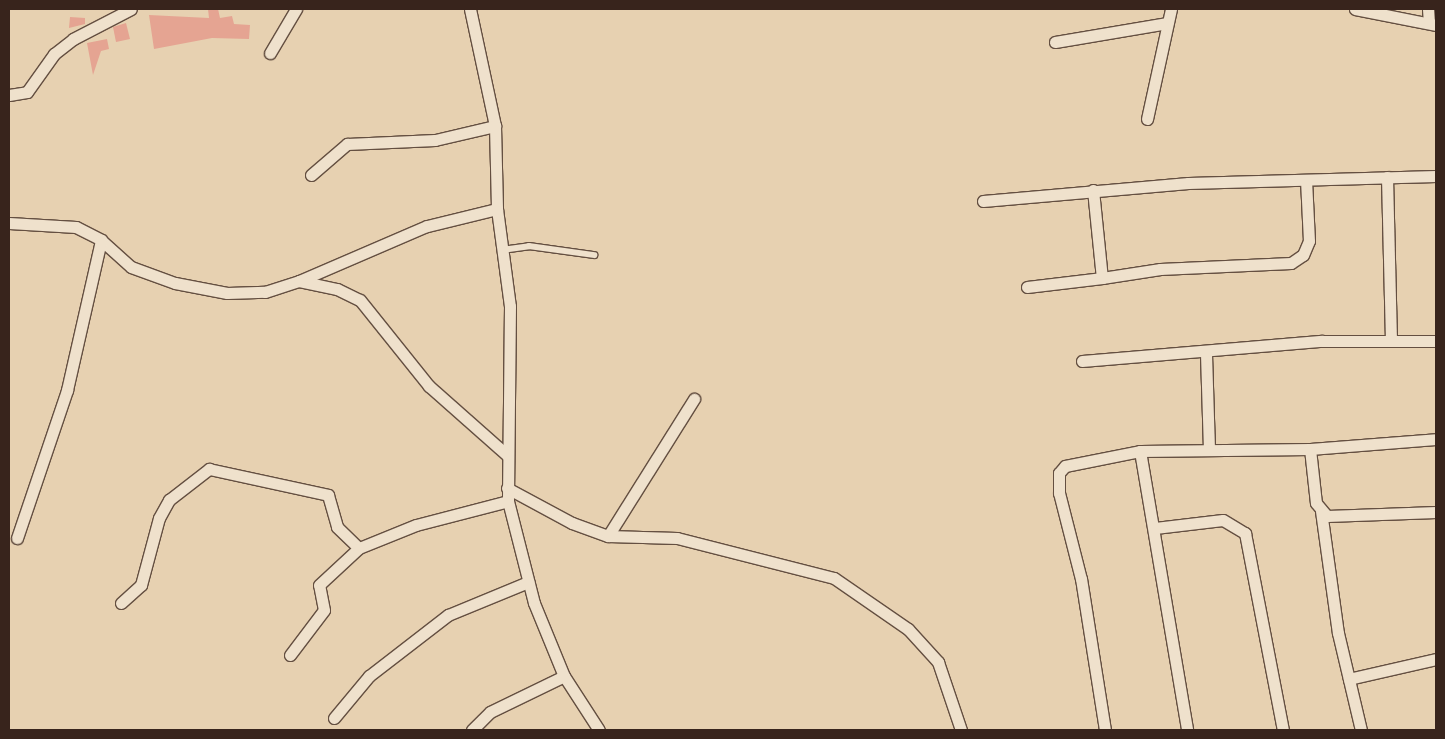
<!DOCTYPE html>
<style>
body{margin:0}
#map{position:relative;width:1445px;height:739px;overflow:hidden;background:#e7d1b1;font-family:"IM FELL Great Primer",serif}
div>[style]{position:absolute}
.building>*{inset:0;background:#e5a492}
.roads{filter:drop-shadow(1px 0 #644f41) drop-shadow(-1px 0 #644f41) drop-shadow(0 1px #644f41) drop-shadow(0 -1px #644f41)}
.service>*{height:5.5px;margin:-2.75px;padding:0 2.75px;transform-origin:2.75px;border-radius:2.75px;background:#efe1cc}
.minor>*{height:11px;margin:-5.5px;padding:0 5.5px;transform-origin:5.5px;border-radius:5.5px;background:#efe1cc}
span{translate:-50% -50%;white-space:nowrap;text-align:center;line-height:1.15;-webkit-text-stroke:4px #efe1cc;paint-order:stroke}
.frame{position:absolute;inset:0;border:10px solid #38241c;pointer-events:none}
</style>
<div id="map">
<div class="building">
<div style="clip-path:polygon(208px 9px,218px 9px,220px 18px,232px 16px,234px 24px,250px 25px,249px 39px,212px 38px,154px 49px,149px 15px,209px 18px)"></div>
<div style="clip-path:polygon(70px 17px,85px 18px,85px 24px,69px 28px)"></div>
<div style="clip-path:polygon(126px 23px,130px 39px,116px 42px,113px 27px)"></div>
<div style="clip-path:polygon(107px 39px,109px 49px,101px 51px,93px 75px,87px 43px)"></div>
</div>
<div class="roads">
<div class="service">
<div style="left:502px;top:250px;width:27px;rotate:-8deg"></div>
<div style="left:529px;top:246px;width:66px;rotate:7.9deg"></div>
</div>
<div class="minor">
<div style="left:470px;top:9px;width:120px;rotate:77.9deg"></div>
<div style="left:495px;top:126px;width:83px;rotate:88.6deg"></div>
<div style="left:497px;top:209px;width:98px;rotate:82.4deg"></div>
<div style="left:510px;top:306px;width:195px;rotate:90.6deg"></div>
<div style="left:508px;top:501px;width:105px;rotate:75.7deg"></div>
<div style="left:534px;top:603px;width:79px;rotate:67.7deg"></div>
<div style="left:564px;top:676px;width:64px;rotate:57.1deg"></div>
<div style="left:1355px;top:9px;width:83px;rotate:11.2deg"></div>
<div style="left:1428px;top:9px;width:13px;rotate:86deg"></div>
<div style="left:1055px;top:42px;width:114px;rotate:-9.6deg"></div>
<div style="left:270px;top:53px;width:51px;rotate:-59.4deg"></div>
<div style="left:9px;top:95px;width:18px;rotate:-9deg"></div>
<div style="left:27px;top:92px;width:47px;rotate:-54.6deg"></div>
<div style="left:54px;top:54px;width:24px;rotate:-38deg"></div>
<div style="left:73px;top:39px;width:65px;rotate:-27.3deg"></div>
<div style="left:1147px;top:119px;width:113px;rotate:-77.7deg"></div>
<div style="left:311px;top:175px;width:48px;rotate:-40.7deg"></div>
<div style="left:347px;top:144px;width:88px;rotate:-2.6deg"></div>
<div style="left:435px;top:140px;width:62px;rotate:-13.1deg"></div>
<div style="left:1387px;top:177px;width:162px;rotate:88.6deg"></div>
<div style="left:1093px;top:190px;width:88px;rotate:84.2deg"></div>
<div style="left:1102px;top:278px;width:59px;rotate:-8.8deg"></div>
<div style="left:1160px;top:269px;width:131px;rotate:-2.6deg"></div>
<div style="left:1291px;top:263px;width:14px;rotate:-34deg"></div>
<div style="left:1303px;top:255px;width:15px;rotate:-67deg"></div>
<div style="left:1309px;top:241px;width:61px;rotate:-92.8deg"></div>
<div style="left:983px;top:201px;width:206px;rotate:-5deg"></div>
<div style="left:1188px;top:183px;width:248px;rotate:-1.6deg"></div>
<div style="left:9px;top:223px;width:67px;rotate:3.4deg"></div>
<div style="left:76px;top:227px;width:28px;rotate:27deg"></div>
<div style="left:101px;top:240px;width:40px;rotate:42deg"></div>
<div style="left:131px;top:267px;width:47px;rotate:20deg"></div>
<div style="left:175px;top:283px;width:53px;rotate:10.9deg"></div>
<div style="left:227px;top:293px;width:38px;rotate:-2deg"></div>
<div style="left:265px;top:292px;width:36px;rotate:-18deg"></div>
<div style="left:299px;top:281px;width:139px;rotate:-23.3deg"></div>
<div style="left:427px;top:226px;width:72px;rotate:-13.7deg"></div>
<div style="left:299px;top:281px;width:39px;rotate:12deg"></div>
<div style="left:337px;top:289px;width:25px;rotate:26deg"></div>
<div style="left:360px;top:300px;width:110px;rotate:51.3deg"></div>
<div style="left:429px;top:386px;width:104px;rotate:41.5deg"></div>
<div style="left:1027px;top:287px;width:76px;rotate:-6.8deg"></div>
<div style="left:1206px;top:354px;width:95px;rotate:88.2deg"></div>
<div style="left:1082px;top:361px;width:241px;rotate:-4.8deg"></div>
<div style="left:1322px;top:341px;width:114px"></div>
<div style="left:1310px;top:449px;width:54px;rotate:83.7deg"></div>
<div style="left:1316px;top:503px;width:17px;rotate:50deg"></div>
<div style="left:1327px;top:516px;width:109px;rotate:-2.1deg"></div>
<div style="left:1140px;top:451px;width:283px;rotate:80.4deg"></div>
<div style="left:507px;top:488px;width:74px;rotate:28.3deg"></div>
<div style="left:572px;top:523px;width:38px;rotate:20deg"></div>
<div style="left:608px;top:536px;width:69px;rotate:1.7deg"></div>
<div style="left:677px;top:538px;width:162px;rotate:14.3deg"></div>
<div style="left:834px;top:578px;width:90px;rotate:34.6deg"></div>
<div style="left:908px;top:629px;width:45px;rotate:47.7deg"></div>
<div style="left:938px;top:662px;width:72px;rotate:71.3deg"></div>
<div style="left:1321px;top:511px;width:123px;rotate:82.1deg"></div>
<div style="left:1338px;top:633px;width:100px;rotate:76.7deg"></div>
<div style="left:1155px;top:528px;width:68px;rotate:-6.7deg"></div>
<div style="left:1223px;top:520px;width:26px;rotate:31deg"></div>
<div style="left:1245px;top:533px;width:201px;rotate:79.1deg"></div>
<div style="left:608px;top:536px;width:162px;rotate:-57.9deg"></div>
<div style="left:17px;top:538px;width:156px;rotate:-71.3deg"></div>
<div style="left:67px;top:390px;width:154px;rotate:-77.2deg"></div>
<div style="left:121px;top:603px;width:27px;rotate:-42deg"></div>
<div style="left:141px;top:585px;width:69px;rotate:-75deg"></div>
<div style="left:159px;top:518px;width:21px;rotate:-61deg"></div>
<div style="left:169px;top:500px;width:51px;rotate:-37.8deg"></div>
<div style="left:209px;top:469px;width:122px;rotate:12.3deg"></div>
<div style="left:328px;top:495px;width:33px;rotate:74deg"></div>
<div style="left:337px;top:527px;width:30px;rotate:44deg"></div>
<div style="left:290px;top:655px;width:56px;rotate:-52.9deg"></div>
<div style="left:324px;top:610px;width:25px;rotate:-101deg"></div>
<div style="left:319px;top:585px;width:54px;rotate:-42.8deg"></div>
<div style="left:359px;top:548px;width:61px;rotate:-22deg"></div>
<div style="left:416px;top:525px;width:95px;rotate:-14.6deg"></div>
<div style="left:1349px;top:679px;width:89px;rotate:-12.9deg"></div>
<div style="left:334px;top:718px;width:55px;rotate:-50.2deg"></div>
<div style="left:369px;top:676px;width:100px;rotate:-37.7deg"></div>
<div style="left:448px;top:615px;width:87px;rotate:-22.4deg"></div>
<div style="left:472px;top:730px;width:25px;rotate:-45deg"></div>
<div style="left:490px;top:712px;width:82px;rotate:-25.9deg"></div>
<div style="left:1105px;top:730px;width:153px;rotate:-99deg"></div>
<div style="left:1081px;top:579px;width:89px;rotate:-104.3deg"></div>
<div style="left:1059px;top:493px;width:20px;rotate:-90deg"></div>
<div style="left:1059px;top:473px;width:9px;rotate:-49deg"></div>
<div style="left:1065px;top:466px;width:76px;rotate:-11.3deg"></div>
<div style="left:1140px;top:451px;width:170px;rotate:-0.7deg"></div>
<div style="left:1310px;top:449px;width:126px;rotate:-4.5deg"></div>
</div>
</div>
<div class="frame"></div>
</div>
